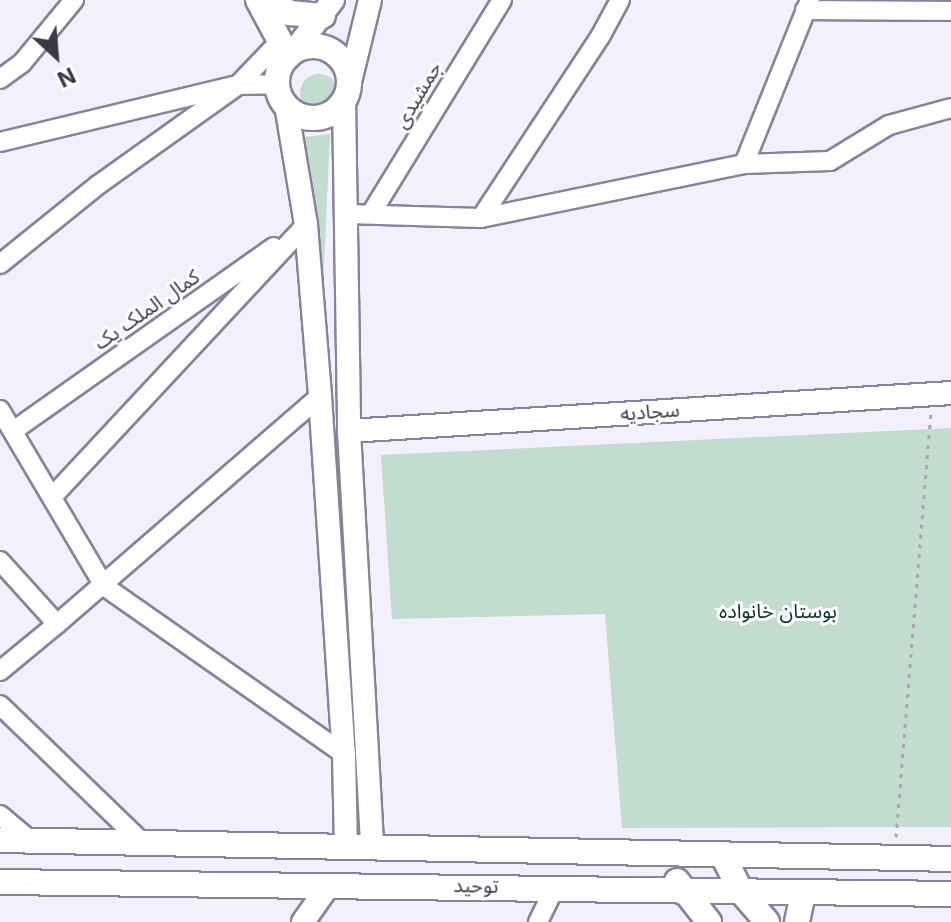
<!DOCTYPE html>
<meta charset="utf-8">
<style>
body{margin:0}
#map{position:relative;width:951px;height:922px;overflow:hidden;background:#f2f0fc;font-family:Inter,"Noto Sans Arabic",sans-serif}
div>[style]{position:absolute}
.green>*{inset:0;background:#c2dccf}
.round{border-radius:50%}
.path>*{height:3px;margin-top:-1.5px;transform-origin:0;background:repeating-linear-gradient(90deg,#aaa8b3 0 4px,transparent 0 10px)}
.roads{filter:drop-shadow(2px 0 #87829d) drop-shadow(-2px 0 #87829d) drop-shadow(0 2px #87829d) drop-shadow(0 -2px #87829d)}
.minor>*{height:18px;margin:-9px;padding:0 9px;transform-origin:9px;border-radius:9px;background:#fff}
.tertiary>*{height:22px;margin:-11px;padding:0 11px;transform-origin:11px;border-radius:11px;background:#fff}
.secondary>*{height:24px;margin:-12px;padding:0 12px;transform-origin:12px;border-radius:12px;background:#fff}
.secondary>.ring{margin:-12px;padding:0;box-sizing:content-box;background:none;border:24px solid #fff;border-radius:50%}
span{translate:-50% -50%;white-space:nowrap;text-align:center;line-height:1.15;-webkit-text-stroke:6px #fff;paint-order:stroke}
.street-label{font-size:20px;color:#3a3843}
.park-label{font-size:20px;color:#053724}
.north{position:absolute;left:16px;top:16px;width:80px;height:80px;-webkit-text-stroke:6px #fff;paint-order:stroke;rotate:154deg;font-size:22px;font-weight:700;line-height:32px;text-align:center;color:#3a3843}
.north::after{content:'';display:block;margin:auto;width:28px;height:36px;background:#3a3843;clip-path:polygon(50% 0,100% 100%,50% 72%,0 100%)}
</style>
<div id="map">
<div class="green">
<div class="round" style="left:300px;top:74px;width:38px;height:38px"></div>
<div style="clip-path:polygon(330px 134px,323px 287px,304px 137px)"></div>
<div style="clip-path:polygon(951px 428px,951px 827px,622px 828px,605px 614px,392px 619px,381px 455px)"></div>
</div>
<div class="path">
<div style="left:896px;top:837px;width:424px;rotate:-85.3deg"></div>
</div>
<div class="roads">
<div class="minor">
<div style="left:805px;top:10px;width:146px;rotate:0.4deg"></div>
<div style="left:0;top:79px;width:27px;rotate:-36deg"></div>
<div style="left:22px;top:63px;width:82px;rotate:-50.5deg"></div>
<div style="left:0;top:142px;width:245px;rotate:-13.5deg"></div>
<div style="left:238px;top:85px;width:39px;rotate:-1deg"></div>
<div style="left:744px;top:164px;width:177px;rotate:-68.1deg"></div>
<div style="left:372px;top:212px;width:249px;rotate:-58.5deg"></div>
<div style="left:346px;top:214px;width:135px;rotate:1.7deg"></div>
<div style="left:481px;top:218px;width:268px;rotate:-11.6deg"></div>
<div style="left:744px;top:164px;width:86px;rotate:-2deg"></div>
<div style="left:830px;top:161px;width:69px;rotate:-31.4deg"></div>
<div style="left:889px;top:125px;width:64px;rotate:-15.3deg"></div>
<div style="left:481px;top:218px;width:217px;rotate:-56.7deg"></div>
<div style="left:600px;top:37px;width:42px;rotate:-61.6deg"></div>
<div style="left:0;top:264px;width:126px;rotate:-38.9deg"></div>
<div style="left:98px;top:185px;width:172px;rotate:-35.5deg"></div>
<div style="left:238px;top:85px;width:62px;rotate:-46.3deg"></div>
<div style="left:0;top:410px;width:204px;rotate:59.4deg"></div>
<div style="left:104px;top:586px;width:293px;rotate:35deg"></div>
<div style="left:13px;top:431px;width:319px;rotate:-35.2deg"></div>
<div style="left:53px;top:496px;width:371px;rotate:-47deg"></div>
<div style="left:0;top:561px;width:85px;rotate:47.9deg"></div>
<div style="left:57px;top:624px;width:348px;rotate:-40.9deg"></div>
<div style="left:0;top:671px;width:74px;rotate:-39.5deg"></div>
<div style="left:0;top:705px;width:199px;rotate:44deg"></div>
<div style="left:0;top:815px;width:40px;rotate:40deg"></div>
<div style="left:538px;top:922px;width:39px;rotate:-64deg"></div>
</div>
<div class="tertiary">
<div style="left:294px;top:51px;width:64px;rotate:-52.6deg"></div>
<div style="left:349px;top:86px;width:89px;rotate:-76.3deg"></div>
<div style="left:344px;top:100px;width:331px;rotate:89.1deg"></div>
<div style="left:349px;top:431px;width:417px;rotate:86.8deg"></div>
<div style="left:286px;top:105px;width:122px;rotate:80.5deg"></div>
<div style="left:306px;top:225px;width:172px;rotate:85.3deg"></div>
<div style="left:320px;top:396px;width:359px;rotate:86.2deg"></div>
<div style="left:344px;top:754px;width:93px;rotate:88.8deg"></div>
<div style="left:349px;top:431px;width:603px;rotate:-3.61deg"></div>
<div style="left:303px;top:922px;width:45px;rotate:-54.9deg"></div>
</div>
<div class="secondary">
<div style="left:258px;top:0;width:64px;rotate:61.8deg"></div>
<div style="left:269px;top:0;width:25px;rotate:32deg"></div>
<div style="left:290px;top:13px;width:33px;rotate:5deg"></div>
<div class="ring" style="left:277px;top:46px;width:48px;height:48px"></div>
<div style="left:0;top:840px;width:951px;rotate:1.14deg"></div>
<div style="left:722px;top:854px;width:44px;rotate:62.9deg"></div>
<div style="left:742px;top:893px;width:38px;rotate:49deg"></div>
<div style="left:677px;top:881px;width:52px;rotate:52deg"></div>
<div style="left:0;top:882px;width:951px;rotate:0.72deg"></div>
<div style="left:797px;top:922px;width:30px;rotate:-78deg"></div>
</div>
</div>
<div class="street-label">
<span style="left:418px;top:95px;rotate:-59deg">جمشیدی</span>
<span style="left:147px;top:310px;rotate:-35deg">کمال الملک یک</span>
<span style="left:650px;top:412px;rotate:-4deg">سجادیه</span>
<span style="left:476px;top:886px;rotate:1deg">توحید</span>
</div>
<div class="park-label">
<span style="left:778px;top:611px">بوستان خانواده</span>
</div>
<div class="north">N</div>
</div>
